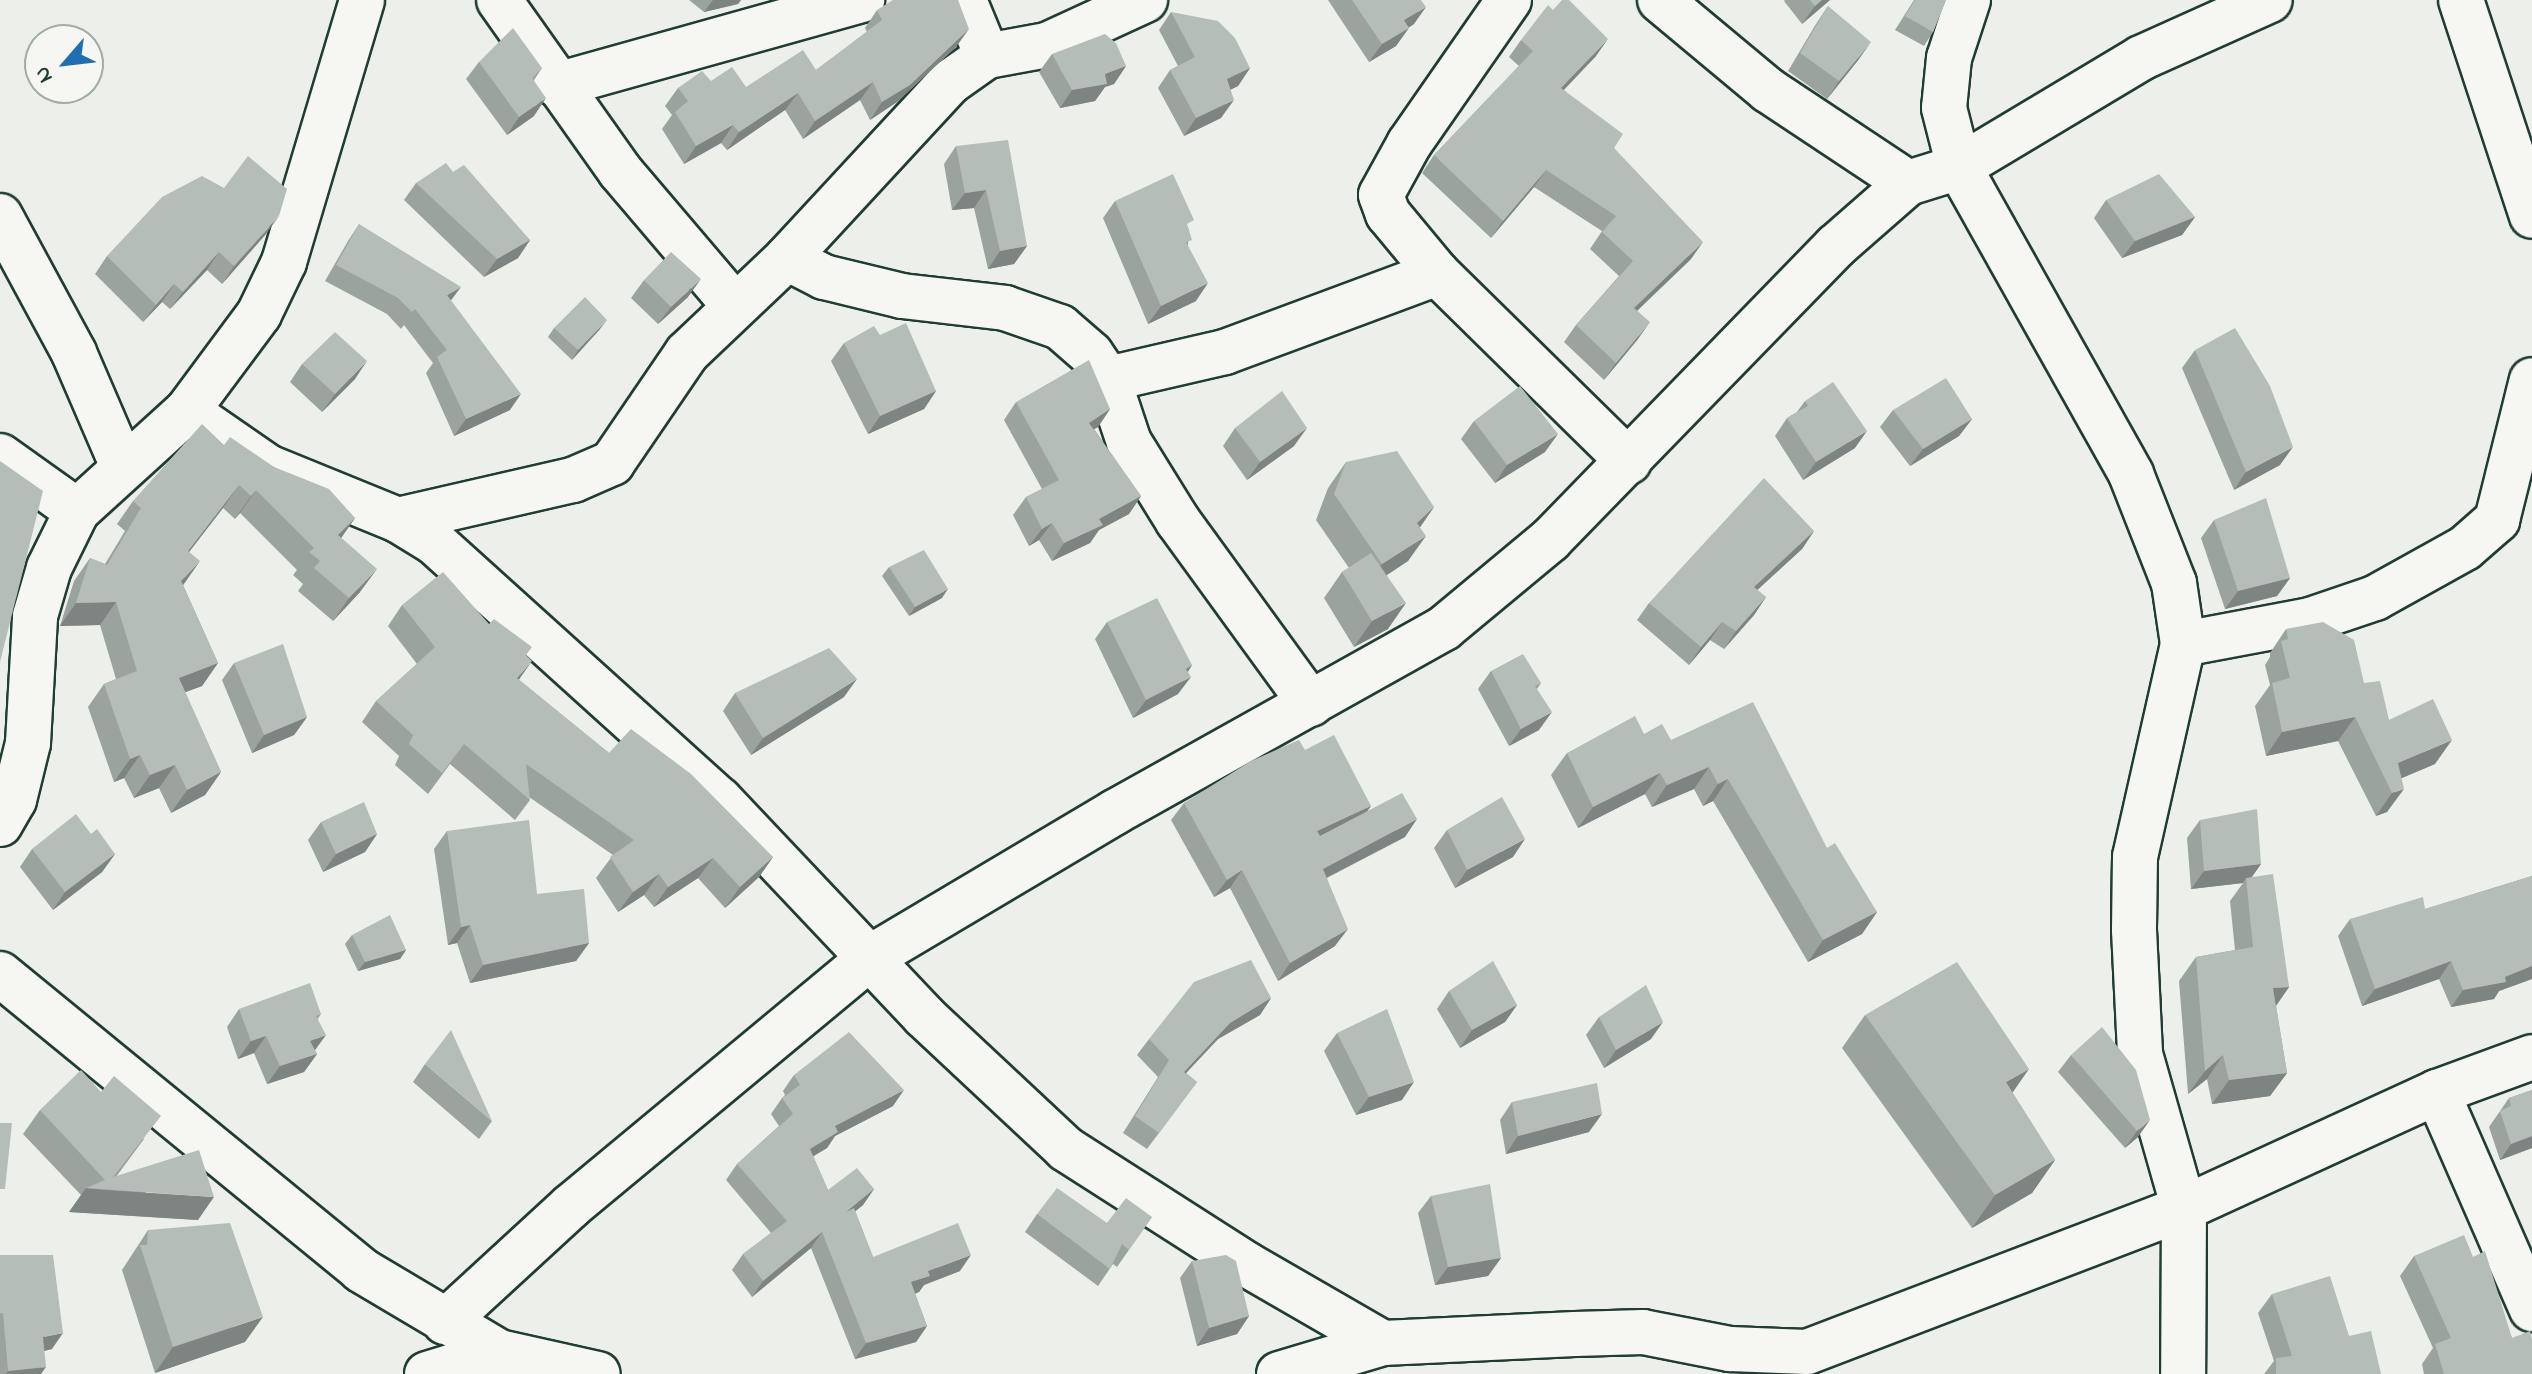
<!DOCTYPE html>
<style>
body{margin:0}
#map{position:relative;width:2532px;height:1374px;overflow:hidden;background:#edefea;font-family:"Indie Flower",sans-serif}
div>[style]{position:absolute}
.roads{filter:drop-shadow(2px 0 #1f3d34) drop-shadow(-2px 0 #1f3d34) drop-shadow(0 2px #1f3d34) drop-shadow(0 -2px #1f3d34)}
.street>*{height:44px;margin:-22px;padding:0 22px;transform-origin:22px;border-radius:22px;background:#f6f6f2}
.secondary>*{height:44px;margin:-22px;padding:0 22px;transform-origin:22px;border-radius:22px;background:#f6f6f2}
.wall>*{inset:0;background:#9ba39e}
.shaded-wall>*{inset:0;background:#7e8481}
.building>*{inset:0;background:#b4bdb8}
span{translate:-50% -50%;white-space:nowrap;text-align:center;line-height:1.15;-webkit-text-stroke:7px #f6f6f2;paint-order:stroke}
.north{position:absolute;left:24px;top:24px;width:80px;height:80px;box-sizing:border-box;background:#f6f6f2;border:2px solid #a0aca6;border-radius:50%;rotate:242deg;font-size:22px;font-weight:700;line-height:32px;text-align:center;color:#1f3d34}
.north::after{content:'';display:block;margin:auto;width:28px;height:36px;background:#1f6fb2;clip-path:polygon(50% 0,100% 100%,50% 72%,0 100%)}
</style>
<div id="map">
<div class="roads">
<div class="street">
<div style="left:499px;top:0;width:209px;rotate:54.7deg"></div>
<div style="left:620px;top:171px;width:177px;rotate:49.6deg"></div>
<div style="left:964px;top:0;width:61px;rotate:67.7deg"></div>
<div style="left:1509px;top:0;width:175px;rotate:124.8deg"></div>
<div style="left:1409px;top:144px;width:58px;rotate:118.8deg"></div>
<div style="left:1381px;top:195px;width:20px;rotate:70deg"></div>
<div style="left:1388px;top:214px;width:77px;rotate:50.3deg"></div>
<div style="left:1437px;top:273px;width:269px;rotate:44.5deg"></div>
<div style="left:1660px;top:0;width:141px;rotate:39.8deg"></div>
<div style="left:1768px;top:90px;width:168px;rotate:33.6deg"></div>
<div style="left:1968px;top:0;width:61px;rotate:108.1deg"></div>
<div style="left:1949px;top:58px;width:50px;rotate:95.7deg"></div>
<div style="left:1944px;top:108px;width:61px;rotate:75.7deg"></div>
<div style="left:1959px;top:167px;width:352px;rotate:60.7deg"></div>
<div style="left:2131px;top:474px;width:117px;rotate:68.5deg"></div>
<div style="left:2174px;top:583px;width:62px;rotate:81.6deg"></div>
<div style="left:2183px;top:644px;width:218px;rotate:102.7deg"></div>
<div style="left:2135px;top:857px;width:73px;rotate:90.8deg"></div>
<div style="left:2134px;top:930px;width:124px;rotate:87.2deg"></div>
<div style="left:2140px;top:1054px;width:160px;rotate:74.1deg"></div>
<div style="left:2184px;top:1208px;width:166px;rotate:90.3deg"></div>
<div style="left:2461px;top:0;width:227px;rotate:71.8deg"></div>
<div style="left:557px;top:85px;width:317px;rotate:-15.6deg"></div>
<div style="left:0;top:216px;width:156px;rotate:61.6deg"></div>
<div style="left:74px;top:353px;width:124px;rotate:66.7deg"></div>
<div style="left:787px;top:258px;width:42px;rotate:27.2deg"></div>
<div style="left:824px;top:277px;width:80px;rotate:13.7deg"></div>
<div style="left:902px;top:296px;width:104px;rotate:6.6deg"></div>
<div style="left:1005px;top:308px;width:58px;rotate:19.1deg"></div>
<div style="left:1060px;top:327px;width:41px;rotate:41.1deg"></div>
<div style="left:1091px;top:354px;width:30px;rotate:56deg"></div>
<div style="left:1108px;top:379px;width:66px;rotate:71.6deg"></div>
<div style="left:1129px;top:442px;width:93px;rotate:58.2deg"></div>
<div style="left:1178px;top:521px;width:226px;rotate:54deg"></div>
<div style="left:1108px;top:379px;width:120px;rotate:-13deg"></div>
<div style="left:1225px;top:352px;width:226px;rotate:-20.4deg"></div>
<div style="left:187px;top:411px;width:98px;rotate:34.7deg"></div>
<div style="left:268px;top:467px;width:140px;rotate:22.2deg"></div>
<div style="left:398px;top:520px;width:42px;rotate:31.4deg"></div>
<div style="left:434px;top:542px;width:385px;rotate:42.1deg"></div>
<div style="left:720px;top:800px;width:297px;rotate:46.6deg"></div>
<div style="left:924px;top:1016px;width:195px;rotate:43.1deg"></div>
<div style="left:1066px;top:1149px;width:214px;rotate:32.6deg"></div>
<div style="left:1246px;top:1264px;width:158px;rotate:30deg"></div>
<div style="left:0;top:456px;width:95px;rotate:35.5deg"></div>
<div style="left:398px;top:520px;width:180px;rotate:-12.9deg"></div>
<div style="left:573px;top:480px;width:43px;rotate:-23.6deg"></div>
<div style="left:612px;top:463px;width:133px;rotate:-55.7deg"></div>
<div style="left:687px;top:353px;width:138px;rotate:-43.5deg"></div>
<div style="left:787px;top:258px;width:240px;rotate:-47.2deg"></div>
<div style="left:950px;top:82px;width:45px;rotate:-35.1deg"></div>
<div style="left:987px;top:56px;width:61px;rotate:-10.4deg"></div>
<div style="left:1047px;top:45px;width:108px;rotate:-24.7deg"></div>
<div style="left:2183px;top:644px;width:129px;rotate:-10.7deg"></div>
<div style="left:2310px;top:620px;width:69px;rotate:-18.7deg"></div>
<div style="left:2375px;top:598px;width:103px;rotate:-29.1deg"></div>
<div style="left:2465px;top:548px;width:43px;rotate:-41.2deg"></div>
<div style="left:2497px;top:520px;width:144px;rotate:-76deg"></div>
<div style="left:0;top:824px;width:28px;rotate:-60deg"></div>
<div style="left:14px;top:800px;width:59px;rotate:-76.2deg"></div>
<div style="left:28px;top:743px;width:127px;rotate:-86.8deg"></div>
<div style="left:35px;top:616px;width:50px;rotate:-73.7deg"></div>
<div style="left:49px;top:568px;width:64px;rotate:-63.8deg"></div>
<div style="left:77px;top:511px;width:149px;rotate:-42.3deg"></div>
<div style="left:187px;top:411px;width:121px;rotate:-53.4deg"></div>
<div style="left:259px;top:314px;width:58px;rotate:-64.3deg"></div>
<div style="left:284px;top:262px;width:273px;rotate:-73.4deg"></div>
<div style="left:2437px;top:1092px;width:237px;rotate:66.4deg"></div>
<div style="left:427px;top:1374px;width:75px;rotate:-17deg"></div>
<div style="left:499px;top:1352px;width:101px;rotate:12.5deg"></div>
<div style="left:1279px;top:1374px;width:109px;rotate:-16.6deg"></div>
<div style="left:1383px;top:1343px;width:192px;rotate:-2.7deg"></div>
<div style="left:1575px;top:1334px;width:68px;rotate:-1.7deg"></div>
<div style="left:1643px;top:1332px;width:89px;rotate:11.1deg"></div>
<div style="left:1730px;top:1349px;width:77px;rotate:2.2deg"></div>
<div style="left:1807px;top:1352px;width:404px;rotate:-20.9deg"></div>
<div style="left:2184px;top:1208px;width:278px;rotate:-24.6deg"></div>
<div style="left:2437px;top:1092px;width:101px;rotate:-20.2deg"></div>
</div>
<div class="secondary">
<div style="left:0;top:974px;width:467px;rotate:39.3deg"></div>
<div style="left:361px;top:1270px;width:204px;rotate:30.7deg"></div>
<div style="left:445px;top:1322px;width:171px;rotate:-42.6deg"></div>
<div style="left:571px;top:1206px;width:390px;rotate:-39.7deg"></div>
<div style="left:871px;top:957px;width:284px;rotate:-30.7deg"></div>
<div style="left:1115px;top:812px;width:377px;rotate:-29.2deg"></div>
<div style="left:1444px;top:628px;width:138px;rotate:-39.7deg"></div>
<div style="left:1550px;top:540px;width:410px;rotate:-45.8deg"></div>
<div style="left:1836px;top:246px;width:96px;rotate:-41.2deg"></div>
<div style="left:1908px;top:183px;width:53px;rotate:-17.4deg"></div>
<div style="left:1959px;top:167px;width:212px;rotate:-30.9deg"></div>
<div style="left:2141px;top:58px;width:141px;rotate:-24.2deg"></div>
</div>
</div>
<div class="wall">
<div style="clip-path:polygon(689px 0,741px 0,738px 4px,704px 12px)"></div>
<div style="clip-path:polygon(1328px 0,1421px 0,1414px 24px,1408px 28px,1396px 46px,1369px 62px)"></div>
<div style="clip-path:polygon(1785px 0,1830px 0,1802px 24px,1784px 1px)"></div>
<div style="clip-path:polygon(1914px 0,1946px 0,1933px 32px,1924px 46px,1895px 30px)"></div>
<div style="clip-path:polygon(1828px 6px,1859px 59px,1827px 99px,1788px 71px,1816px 24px)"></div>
<div style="clip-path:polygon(877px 10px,956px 47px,897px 102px,870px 120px,860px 100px,803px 139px,785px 110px,727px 150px,721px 143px,684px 164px,662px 129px,672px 115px,665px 106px,678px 88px,711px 81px,746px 87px,816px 70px,867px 32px,865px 28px)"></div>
<div style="clip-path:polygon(1171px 12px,1250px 68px,1238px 86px,1230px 90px,1221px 118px,1184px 136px,1158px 88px,1170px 70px,1178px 66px,1159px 30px)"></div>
<div style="clip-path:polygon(1521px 40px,1596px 56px,1564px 90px,1614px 148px,1691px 259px,1637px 311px,1638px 339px,1604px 380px,1564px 342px,1576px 325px,1619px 276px,1590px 249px,1602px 231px,1534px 187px,1491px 238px,1422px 173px,1434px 155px,1519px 66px,1509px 57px)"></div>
<div style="clip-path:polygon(1052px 54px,1126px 66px,1114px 84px,1105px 87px,1095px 101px,1060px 108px,1039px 72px)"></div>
<div style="clip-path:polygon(479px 62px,542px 68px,534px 80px,534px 116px,507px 135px,466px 79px)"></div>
<div style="clip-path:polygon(956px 146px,1027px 246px,1014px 264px,988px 269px,974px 208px,952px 210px,944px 164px)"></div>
<div style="clip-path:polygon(453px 172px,530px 240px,518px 258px,484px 277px,404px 200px,416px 183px)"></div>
<div style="clip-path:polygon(2106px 200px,2195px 217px,2182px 235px,2122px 258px,2094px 218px)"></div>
<div style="clip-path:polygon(1115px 201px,1189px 229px,1188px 246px,1196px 301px,1148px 324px,1103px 218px)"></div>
<div style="clip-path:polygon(359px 224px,451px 301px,510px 410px,454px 436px,426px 373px,433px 363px,404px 325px,401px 329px,387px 314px,325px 281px,348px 241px)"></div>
<div style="clip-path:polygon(266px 234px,222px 284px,207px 270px,170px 309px,162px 302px,143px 322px,95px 274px,107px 256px)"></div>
<div style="clip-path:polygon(644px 280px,688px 297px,658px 324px,631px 298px)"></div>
<div style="clip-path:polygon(554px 328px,600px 329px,572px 360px,548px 337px)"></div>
<div style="clip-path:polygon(880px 335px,936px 391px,924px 409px,868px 434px,831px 361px,844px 343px)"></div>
<div style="clip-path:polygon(2195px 350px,2280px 465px,2234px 490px,2182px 368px)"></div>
<div style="clip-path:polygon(302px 364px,355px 379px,322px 412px,290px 382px)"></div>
<div style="clip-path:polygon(1805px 401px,1855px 448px,1803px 480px,1775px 436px,1787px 418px,1797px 412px)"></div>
<div style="clip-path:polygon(1016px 402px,1110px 409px,1098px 427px,1094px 429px,1141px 496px,1129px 514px,1099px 530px,1090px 543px,1052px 561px,1039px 540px,1029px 546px,1013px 515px,1026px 497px,1042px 489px,1004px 420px)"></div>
<div style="clip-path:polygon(1893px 410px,1972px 419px,1959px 436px,1910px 466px,1880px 427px)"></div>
<div style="clip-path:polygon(1474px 421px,1545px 452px,1495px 483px,1461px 439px)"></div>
<div style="clip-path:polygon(1235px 428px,1294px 446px,1247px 480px,1223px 446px)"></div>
<div style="clip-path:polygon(224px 445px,274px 467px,355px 518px,341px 538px,360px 592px,333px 621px,298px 591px,303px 584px,293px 575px,297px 570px,240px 513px,235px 519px,223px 508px,189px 552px,183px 585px,218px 663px,202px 686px,185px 692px,221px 772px,205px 795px,171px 813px,159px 788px,134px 798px,124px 778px,114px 782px,88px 707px,104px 684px,116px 679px,100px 625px,60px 626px,74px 581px,90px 558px,105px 564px,125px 531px,117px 524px,133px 501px)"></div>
<div style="clip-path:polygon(1346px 462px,1434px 507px,1420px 527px,1408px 561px,1387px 575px,1388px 629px,1354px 647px,1324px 598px,1342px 572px,1349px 568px,1316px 520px,1328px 488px)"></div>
<div style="clip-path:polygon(2214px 520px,2290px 578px,2277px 596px,2225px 609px,2201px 538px)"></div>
<div style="clip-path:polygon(1814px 531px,1802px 549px,1757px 590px,1766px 597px,1754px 615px,1724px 649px,1710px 640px,1689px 665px,1637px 620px,1649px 603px)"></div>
<div style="clip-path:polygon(889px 567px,942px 598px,909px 616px,882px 576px)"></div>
<div style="clip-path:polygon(402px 605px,489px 624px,526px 655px,519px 680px,609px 753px,773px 857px,759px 877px,725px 908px,698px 878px,654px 907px,644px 895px,618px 912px,596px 878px,613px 855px,529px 797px,530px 800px,515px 820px,450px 764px,428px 794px,395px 765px,399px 756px,362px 722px,376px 701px,417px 664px,388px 626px)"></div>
<div style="clip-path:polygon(1107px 622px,1192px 665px,1188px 672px,1178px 694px,1133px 718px,1095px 639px)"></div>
<div style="clip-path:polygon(2286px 629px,2364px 683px,2389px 720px,2435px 764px,2401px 778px,2387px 812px,2376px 816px,2338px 741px,2266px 756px,2255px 706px,2270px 685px,2265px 665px,2270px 657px,2270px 653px)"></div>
<div style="clip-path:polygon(234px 663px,307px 717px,294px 735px,252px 753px,222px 680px)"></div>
<div style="clip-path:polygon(1491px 671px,1541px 683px,1537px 689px,1539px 730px,1509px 746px,1478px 689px)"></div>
<div style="clip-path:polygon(735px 693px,844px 697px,751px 755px,723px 711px)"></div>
<div style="clip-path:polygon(1644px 734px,1671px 740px,1827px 848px,1877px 912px,1862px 934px,1808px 962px,1713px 801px,1703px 806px,1694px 789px,1652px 807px,1645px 794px,1578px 828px,1551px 775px,1567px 753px)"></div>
<div style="clip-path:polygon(1305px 750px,1371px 806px,1367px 811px,1405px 837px,1327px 878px,1335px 946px,1278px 981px,1230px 888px,1214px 897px,1171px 820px,1184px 803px)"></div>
<div style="clip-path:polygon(2200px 820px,2261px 864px,2252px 877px,2289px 987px,2276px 1006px,2287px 1073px,2270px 1096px,2212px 1104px,2207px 1079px,2188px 1094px,2179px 981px,2196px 957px,2235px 950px,2230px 901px,2243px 883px,2191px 889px,2187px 838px)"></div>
<div style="clip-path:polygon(321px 822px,377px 834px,365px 852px,323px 872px,308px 840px)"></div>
<div style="clip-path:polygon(1447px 830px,1513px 857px,1455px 888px,1434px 848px)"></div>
<div style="clip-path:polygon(447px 831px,537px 894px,589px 943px,576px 961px,470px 983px,457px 943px,448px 945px,434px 849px)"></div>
<div style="clip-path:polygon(91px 834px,115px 854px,102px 872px,53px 910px,20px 867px,32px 849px)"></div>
<div style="clip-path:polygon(2532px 876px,2532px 979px,2499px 991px,2494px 999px,2451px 1007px,2439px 979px,2362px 1006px,2338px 936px,2350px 919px,2425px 909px)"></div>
<div style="clip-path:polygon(352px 935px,406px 950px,400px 959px,358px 971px,345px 944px)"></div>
<div style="clip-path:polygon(1449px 991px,1517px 1005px,1505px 1022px,1460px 1048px,1437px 1009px)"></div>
<div style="clip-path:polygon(1271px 998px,1260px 1015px,1218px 1039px,1186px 1073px,1197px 1082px,1147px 1149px,1123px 1133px,1158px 1077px,1137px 1055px,1149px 1039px)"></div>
<div style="clip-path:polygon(239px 1009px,321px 1014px,317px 1020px,315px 1051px,317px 1054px,304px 1072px,267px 1084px,254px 1053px,238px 1059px,227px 1027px)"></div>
<div style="clip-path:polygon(1865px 1015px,2012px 1092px,2055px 1160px,2032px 1193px,1972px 1228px,1842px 1048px)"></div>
<div style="clip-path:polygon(1599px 1017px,1651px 1039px,1604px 1068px,1586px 1035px)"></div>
<div style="clip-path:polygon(1337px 1033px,1402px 1100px,1356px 1115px,1324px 1051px)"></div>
<div style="clip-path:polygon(2071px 1055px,2136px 1070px,2138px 1137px,2125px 1148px,2058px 1072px)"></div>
<div style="clip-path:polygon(425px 1064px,492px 1121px,479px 1139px,413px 1082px)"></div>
<div style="clip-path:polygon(794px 1075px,893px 1106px,835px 1136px,827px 1148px,813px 1156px,828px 1190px,874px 1189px,863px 1205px,855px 1211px,873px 1257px,960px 1271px,924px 1285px,919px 1292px,915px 1294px,927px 1326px,916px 1342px,855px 1359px,811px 1248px,752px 1297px,732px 1270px,743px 1254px,771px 1233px,726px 1180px,737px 1164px,779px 1126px,771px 1114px,782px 1098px,785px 1095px,783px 1091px)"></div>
<div style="clip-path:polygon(2532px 1090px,2532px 1148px,2500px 1160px,2489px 1127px,2509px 1098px)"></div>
<div style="clip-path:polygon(101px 1092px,144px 1139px,116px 1177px,198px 1220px,69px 1212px,81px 1195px,23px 1134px,40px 1110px)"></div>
<div style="clip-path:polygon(1512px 1102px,1589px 1132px,1506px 1154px,1500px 1120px)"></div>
<div style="clip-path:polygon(1431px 1196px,1501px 1258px,1488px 1276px,1435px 1285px,1418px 1213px)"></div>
<div style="clip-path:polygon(1037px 1214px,1107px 1223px,1152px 1217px,1117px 1267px,1113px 1264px,1098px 1286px,1025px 1232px)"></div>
<div style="clip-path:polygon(148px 1230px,245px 1342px,155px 1373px,122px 1270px)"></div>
<div style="clip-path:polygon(0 1255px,52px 1349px,44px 1351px,41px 1374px,0 1374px)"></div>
<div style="clip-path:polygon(2414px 1256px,2473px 1257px,2512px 1338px,2532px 1374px,2424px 1374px,2422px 1364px,2433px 1348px,2400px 1276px)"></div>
<div style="clip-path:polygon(1192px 1261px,1249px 1316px,1237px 1334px,1197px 1346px,1180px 1278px)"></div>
<div style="clip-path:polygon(2272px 1294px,2349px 1336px,2381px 1374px,2264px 1374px,2274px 1361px,2258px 1313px)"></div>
</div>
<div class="shaded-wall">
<div style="clip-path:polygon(713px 0,741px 0,738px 4px,704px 12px)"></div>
<div style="clip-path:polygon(1822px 0,1830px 0,1802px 24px,1815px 6px)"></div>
<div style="clip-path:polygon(1426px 7px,1414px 24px,1392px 38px,1404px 20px)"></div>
<div style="clip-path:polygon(1409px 28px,1396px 46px,1369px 62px,1382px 44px)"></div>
<div style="clip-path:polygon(969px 29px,956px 47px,897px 102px,870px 120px,882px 102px)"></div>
<div style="clip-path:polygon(1608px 39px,1596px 56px,1549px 105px,1561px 88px)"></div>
<div style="clip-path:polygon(1871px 42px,1859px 59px,1827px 99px,1839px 81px)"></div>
<div style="clip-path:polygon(1126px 66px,1114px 84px,1105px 87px,1095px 101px,1060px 108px,1072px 90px,1105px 74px)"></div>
<div style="clip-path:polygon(1250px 68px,1238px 86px,1215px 97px,1227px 79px)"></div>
<div style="clip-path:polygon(873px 82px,860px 100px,803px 139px,815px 121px)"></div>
<div style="clip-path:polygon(798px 93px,785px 110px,727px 150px,739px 132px)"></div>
<div style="clip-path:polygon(546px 98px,534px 116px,507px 135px,519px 117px)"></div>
<div style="clip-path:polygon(1234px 100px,1221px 118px,1184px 136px,1196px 118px)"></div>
<div style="clip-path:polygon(733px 125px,721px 143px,684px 164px,696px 146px)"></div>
<div style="clip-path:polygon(1546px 170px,1534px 187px,1491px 238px,1503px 221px)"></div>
<div style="clip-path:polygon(986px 190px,974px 208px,952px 210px,965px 193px)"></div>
<div style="clip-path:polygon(279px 216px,266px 234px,222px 284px,234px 266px)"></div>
<div style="clip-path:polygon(2195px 217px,2182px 235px,2122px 258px,2135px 241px)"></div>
<div style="clip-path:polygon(530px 240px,518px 258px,484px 277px,497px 259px)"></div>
<div style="clip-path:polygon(1703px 242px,1691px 259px,1622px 325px,1634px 308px)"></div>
<div style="clip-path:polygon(1027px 246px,1014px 264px,988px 269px,1000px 251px)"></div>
<div style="clip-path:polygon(219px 252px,207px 270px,170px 309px,183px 292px)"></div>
<div style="clip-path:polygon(701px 279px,688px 297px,658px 324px,671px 307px)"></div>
<div style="clip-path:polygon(1208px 283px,1196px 301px,1148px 324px,1161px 306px)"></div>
<div style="clip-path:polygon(174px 284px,162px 302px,143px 322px,156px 305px)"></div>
<div style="clip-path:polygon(461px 287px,449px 303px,447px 295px)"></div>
<div style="clip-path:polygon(607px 320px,600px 329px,572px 360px,578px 350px)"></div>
<div style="clip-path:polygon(1650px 322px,1638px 339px,1604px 380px,1616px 363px)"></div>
<div style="clip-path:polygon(367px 361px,355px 379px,322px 412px,335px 394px)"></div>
<div style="clip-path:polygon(936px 391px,924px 409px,868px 434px,880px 416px)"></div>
<div style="clip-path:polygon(521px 394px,510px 410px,454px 436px,466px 419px)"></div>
<div style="clip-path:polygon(1110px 409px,1098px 427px,1076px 440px,1089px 423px)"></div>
<div style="clip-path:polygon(1972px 419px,1959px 436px,1910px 466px,1923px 449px)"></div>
<div style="clip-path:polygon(1307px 428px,1294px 446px,1247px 480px,1260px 462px)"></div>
<div style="clip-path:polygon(1867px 431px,1855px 448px,1803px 480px,1816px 462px)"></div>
<div style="clip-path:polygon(1558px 434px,1545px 452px,1495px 483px,1507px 465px)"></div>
<div style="clip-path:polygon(2293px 447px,2280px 465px,2234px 490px,2246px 472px)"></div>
<div style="clip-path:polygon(239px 485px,223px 508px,172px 574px,188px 551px)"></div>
<div style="clip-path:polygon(256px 490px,240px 513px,235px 519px,251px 496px)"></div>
<div style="clip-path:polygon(1141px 496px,1129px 514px,1099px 530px,1090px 543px,1052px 561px,1064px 543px,1099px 519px)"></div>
<div style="clip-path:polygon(1434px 507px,1416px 533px,1417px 523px)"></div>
<div style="clip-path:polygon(355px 518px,339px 541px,338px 535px)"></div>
<div style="clip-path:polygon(1052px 523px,1039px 540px,1029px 546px,1042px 529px)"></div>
<div style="clip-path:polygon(1814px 531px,1802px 549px,1741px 605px,1754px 587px)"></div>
<div style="clip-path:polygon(1426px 536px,1408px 561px,1364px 590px,1382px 564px)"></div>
<div style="clip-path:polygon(200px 561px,184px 584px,165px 604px,181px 581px)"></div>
<div style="clip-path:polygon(377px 569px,360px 592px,333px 621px,349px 598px)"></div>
<div style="clip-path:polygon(2290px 578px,2277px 596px,2225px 609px,2238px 591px)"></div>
<div style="clip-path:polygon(948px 589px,942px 598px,909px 616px,915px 607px)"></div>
<div style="clip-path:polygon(1766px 597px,1754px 615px,1724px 649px,1736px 631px)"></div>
<div style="clip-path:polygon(116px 602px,100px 625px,60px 626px,76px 603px)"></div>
<div style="clip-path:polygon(1406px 603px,1388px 629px,1354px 647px,1372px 621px)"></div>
<div style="clip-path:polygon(1722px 622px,1710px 640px,1689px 665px,1701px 647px)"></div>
<div style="clip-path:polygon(532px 661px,518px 681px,517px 678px)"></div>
<div style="clip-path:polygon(218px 663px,202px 686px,162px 701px,179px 678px)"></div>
<div style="clip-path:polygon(1192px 665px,1181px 682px,1191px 677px,1178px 694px,1133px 718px,1146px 700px,1186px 669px)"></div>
<div style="clip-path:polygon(857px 679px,844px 697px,751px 755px,763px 738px)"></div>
<div style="clip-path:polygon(1552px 712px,1539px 730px,1509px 746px,1521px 729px)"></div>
<div style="clip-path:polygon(307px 717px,294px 735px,252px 753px,264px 735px)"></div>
<div style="clip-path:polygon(2355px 717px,2338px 741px,2266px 756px,2282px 732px)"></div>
<div style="clip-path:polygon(2452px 740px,2435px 764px,2388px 784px,2398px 763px)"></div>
<div style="clip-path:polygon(140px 755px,124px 778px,114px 782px,130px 759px)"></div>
<div style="clip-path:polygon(175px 765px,159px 788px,134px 798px,150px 775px)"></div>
<div style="clip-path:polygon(1709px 767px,1694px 789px,1652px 807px,1667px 785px)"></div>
<div style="clip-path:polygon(221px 772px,205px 795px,171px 813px,187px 790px)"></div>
<div style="clip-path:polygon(1660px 773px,1645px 794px,1578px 828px,1593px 807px)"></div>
<div style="clip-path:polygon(1728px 779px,1713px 801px,1703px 806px,1718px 784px)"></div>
<div style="clip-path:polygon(2404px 789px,2387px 812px,2376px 816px,2392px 793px)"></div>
<div style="clip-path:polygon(1371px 806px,1358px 824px,1305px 849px,1317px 831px)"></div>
<div style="clip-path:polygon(1417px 819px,1405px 837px,1310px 886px,1323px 869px)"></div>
<div style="clip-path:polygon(377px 834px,365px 852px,323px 872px,336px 854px)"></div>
<div style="clip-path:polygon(1525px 839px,1513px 857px,1455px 888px,1467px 870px)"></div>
<div style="clip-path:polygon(115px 854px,102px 872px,53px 910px,65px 892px)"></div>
<div style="clip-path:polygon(773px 857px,759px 877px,725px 908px,740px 887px)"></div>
<div style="clip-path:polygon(713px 858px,698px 878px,654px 907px,668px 887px)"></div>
<div style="clip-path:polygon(2261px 864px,2248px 882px,2246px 878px,2243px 883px,2191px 889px,2204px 871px)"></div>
<div style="clip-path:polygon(1242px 870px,1230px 888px,1214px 897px,1227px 880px)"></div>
<div style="clip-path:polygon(659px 874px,644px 895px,618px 912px,633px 892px)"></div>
<div style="clip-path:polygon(1877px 912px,1862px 934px,1808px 962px,1823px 940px)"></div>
<div style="clip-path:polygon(470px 925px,457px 943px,448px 945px,461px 927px)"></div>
<div style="clip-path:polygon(1348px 929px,1335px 946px,1278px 981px,1290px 963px)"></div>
<div style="clip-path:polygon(589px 943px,576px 961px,470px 983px,483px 965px)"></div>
<div style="clip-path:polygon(406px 950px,400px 959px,358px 971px,365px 962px)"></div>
<div style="clip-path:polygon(2451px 961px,2439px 979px,2362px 1006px,2375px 989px)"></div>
<div style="clip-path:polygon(2532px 966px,2532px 979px,2499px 991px,2494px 999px,2451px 1007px,2463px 990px)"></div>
<div style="clip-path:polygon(2289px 987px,2273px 1010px,2273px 988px)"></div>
<div style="clip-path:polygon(1271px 998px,1260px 1015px,1218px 1039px,1172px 1088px,1184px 1072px,1230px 1023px)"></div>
<div style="clip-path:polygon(1517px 1005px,1505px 1022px,1460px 1048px,1472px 1030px)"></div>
<div style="clip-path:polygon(1663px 1022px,1651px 1039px,1604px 1068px,1616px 1050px)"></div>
<div style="clip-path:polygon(326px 1035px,313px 1053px,310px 1041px)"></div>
<div style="clip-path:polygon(266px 1036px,254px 1053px,238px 1059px,251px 1041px)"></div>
<div style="clip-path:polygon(317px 1054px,304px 1072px,267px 1084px,280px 1066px)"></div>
<div style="clip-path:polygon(2223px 1055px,2207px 1079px,2188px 1094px,2205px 1071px)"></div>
<div style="clip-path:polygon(2029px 1069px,2006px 1102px,2006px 1082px)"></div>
<div style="clip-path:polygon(2287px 1073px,2270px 1096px,2212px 1104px,2229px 1080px)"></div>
<div style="clip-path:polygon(1414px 1082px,1402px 1100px,1356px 1115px,1369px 1097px)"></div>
<div style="clip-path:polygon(904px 1090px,893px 1106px,835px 1136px,827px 1148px,799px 1165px,810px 1149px,835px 1126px)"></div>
<div style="clip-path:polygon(1602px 1114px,1589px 1132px,1506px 1154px,1518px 1136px)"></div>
<div style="clip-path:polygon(161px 1116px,105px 1190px,214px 1197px,198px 1220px,69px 1212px,86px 1188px,105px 1190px)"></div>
<div style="clip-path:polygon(2150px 1120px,2138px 1137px,2125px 1148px,2137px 1131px)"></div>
<div style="clip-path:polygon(2532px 1136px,2532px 1148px,2500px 1160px,2511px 1144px)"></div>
<div style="clip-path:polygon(2055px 1160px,2032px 1193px,1972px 1228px,1995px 1195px)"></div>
<div style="clip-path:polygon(874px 1189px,863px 1205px,835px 1228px,846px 1212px)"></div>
<div style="clip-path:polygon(822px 1232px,811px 1248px,752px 1297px,763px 1281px)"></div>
<div style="clip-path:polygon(971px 1255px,960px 1271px,924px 1285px,919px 1292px,899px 1299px,911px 1282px,928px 1271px)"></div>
<div style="clip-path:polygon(1501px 1258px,1488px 1276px,1435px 1285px,1448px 1267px)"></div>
<div style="clip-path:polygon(1249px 1316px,1237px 1334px,1197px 1346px,1209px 1328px)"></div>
<div style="clip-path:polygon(263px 1317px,245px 1342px,155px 1373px,173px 1347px)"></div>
<div style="clip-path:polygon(927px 1326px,916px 1342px,855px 1359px,866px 1343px)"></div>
<div style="clip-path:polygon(63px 1333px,52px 1349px,31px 1354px,43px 1337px)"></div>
<div style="clip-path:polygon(46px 1367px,41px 1374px,6px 1374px,8px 1371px)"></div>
</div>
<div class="building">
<div style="clip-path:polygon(893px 0,958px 0,969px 29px,910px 85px,882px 102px,873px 82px,815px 121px,798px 93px,739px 132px,733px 125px,696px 146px,675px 112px,688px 101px,678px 88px,702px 71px,711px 81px,732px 67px,746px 87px,803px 50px,816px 70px,882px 20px,877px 10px)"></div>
<div style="clip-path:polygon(1352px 0,1421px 0,1426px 7px,1404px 20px,1409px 28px,1382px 44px)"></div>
<div style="clip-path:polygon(1562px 0,1569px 0,1608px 39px,1561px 88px,1623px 134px,1614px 148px,1703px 242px,1634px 308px,1650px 322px,1616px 363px,1576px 325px,1633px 261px,1602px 232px,1616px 216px,1546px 170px,1503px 221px,1434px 155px,1533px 51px,1521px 40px,1548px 5px,1553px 10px)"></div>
<div style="clip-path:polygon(1810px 0,1822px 0,1815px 6px)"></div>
<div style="clip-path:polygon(1915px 0,1946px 0,1933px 32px,1905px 16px)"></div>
<div style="clip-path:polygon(1828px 6px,1871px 42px,1839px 81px,1800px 53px)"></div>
<div style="clip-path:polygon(1171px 12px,1218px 21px,1235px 38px,1250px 68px,1227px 79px,1234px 100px,1196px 118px,1170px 70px,1195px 57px)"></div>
<div style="clip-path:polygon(513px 28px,542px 68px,532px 78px,546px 98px,519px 117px,479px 62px)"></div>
<div style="clip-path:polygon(1105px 34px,1116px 43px,1126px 66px,1105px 74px,1107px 84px,1072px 90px,1052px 54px)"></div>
<div style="clip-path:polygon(1008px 140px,1027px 246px,1000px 251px,986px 190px,965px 193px,956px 146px)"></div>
<div style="clip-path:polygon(248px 156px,287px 189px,279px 216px,234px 266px,219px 252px,183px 292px,174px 284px,156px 305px,107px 256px,162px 197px,202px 176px,224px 188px)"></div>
<div style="clip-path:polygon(446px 163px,453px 172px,464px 165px,530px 240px,497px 259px,416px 183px)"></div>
<div style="clip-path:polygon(1173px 174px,1194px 220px,1187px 224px,1192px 240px,1186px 242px,1208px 283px,1161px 306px,1115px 201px)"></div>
<div style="clip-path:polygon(2159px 174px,2195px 217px,2135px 241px,2106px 200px)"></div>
<div style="clip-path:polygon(359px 224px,461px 287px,447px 295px,521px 394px,466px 419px,437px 357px,447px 350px,415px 309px,412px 312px,398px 298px,336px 265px)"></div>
<div style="clip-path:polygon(671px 252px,701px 279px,671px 307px,644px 280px)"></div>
<div style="clip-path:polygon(585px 297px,607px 320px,578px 350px,554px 328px)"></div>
<div style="clip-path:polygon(906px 323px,936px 391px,880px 416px,844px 343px,874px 326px,880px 335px)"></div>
<div style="clip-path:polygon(2235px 328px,2270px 386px,2293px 447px,2246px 472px,2195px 350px)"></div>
<div style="clip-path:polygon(335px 332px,367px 361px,335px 394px,302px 364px)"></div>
<div style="clip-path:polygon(1089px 360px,1110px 409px,1089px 423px,1141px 496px,1099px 519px,1103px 525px,1064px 543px,1052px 523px,1042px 529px,1026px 497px,1059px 480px,1016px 402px)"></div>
<div style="clip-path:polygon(1946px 378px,1972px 419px,1923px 449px,1893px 410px)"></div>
<div style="clip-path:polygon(1833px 382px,1867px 431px,1816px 462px,1787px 418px,1808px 406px,1805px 401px)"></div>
<div style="clip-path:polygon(1520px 386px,1558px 434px,1507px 465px,1474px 421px)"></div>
<div style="clip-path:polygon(1282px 391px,1307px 428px,1260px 462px,1235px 428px)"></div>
<div style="clip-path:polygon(202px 424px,224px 445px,230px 437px,274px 467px,329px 489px,355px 518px,338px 535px,377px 569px,349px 598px,314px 568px,320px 561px,309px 552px,314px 548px,256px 490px,251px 496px,239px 485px,188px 551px,200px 561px,181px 581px,218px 663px,179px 678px,221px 772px,187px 790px,175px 765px,150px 775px,140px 755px,130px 759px,104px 684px,137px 671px,116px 602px,76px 603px,90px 558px,107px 565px,141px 508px,133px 501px)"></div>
<div style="clip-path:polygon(1397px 451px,1434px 507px,1417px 523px,1426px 536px,1382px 564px,1334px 494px,1346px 462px)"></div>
<div style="clip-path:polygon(0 461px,43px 491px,0 662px)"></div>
<div style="clip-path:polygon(1764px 478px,1814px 531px,1754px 587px,1766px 597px,1736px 631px,1722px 622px,1701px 647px,1649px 603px)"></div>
<div style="clip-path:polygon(2266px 498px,2290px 578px,2238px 591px,2214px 520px)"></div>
<div style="clip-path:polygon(924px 550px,948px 589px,915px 607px,889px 567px)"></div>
<div style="clip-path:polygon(1371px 553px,1406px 603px,1372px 621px,1342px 572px)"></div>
<div style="clip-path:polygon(443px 572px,489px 624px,494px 619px,532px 647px,526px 655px,532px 661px,517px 678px,609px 753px,631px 729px,691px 774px,773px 857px,740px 887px,713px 858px,668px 887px,659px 874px,633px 892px,610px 857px,634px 840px,526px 764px,530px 800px,464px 744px,442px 773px,409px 744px,413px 735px,376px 701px,435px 647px,402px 605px)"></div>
<div style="clip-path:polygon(1157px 598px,1192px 665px,1186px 669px,1191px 677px,1146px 700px,1107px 622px)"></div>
<div style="clip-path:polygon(2323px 622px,2354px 640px,2364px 683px,2380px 681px,2389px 720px,2433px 699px,2452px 740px,2398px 763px,2404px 789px,2392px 793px,2355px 717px,2282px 732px,2272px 683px,2290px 678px,2281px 641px,2288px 639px,2286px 629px)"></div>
<div style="clip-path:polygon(283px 644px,307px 717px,264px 735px,234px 663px)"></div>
<div style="clip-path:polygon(829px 648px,857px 679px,763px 738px,735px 693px)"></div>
<div style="clip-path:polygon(1523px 654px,1541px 683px,1535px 686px,1552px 712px,1521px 729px,1491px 671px)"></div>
<div style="clip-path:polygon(1753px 702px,1827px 848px,1835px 843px,1877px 912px,1823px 940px,1728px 779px,1718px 784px,1709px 767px,1667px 785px,1660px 773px,1593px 807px,1567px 753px,1635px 716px,1644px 734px,1662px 724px,1671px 740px)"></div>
<div style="clip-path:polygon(1334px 735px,1371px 806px,1317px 831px,1320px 836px,1402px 793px,1417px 819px,1323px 869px,1348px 929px,1290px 963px,1242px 870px,1227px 880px,1184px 803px,1251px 761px,1299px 740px,1305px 750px)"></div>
<div style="clip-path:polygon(1502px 797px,1525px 839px,1467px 870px,1447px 830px)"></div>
<div style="clip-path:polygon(364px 802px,377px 834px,336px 854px,321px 822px)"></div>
<div style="clip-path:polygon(2257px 809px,2261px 864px,2204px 871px,2200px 820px)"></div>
<div style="clip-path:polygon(76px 814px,91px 834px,97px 829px,115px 854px,65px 892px,32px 849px)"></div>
<div style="clip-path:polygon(529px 820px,537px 894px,584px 889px,589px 943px,483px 965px,470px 925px,461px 927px,447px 831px)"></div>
<div style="clip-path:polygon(2273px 874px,2289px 987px,2273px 988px,2287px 1073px,2229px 1080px,2223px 1055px,2205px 1071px,2196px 957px,2253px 947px,2246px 878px)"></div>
<div style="clip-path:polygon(2532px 876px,2532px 966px,2505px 977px,2506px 982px,2463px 990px,2451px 961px,2375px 989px,2350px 919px,2423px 897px,2425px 909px)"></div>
<div style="clip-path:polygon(390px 915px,406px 950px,365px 962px,352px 935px)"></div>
<div style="clip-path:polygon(1251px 960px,1271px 998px,1230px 1023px,1184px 1072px,1197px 1082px,1159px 1133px,1135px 1116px,1169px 1060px,1149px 1039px,1194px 982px)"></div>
<div style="clip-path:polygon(1493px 961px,1517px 1005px,1472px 1030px,1449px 991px)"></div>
<div style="clip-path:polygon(1957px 962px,2029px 1069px,2006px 1082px,2055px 1160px,1995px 1195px,1865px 1015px)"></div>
<div style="clip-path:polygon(310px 983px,321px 1014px,316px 1016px,326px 1035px,310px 1041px,317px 1054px,280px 1066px,266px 1036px,251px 1041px,239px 1009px)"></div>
<div style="clip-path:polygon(1646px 985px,1663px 1022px,1616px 1050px,1599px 1017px)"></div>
<div style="clip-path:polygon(1387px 1009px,1414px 1082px,1369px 1097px,1337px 1033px)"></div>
<div style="clip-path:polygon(2102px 1027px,2136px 1070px,2150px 1120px,2137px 1131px,2071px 1055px)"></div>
<div style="clip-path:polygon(451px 1030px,492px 1121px,425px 1064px)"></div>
<div style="clip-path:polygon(849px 1032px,904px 1090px,835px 1126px,838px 1132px,810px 1149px,828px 1190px,857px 1168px,874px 1189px,846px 1212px,854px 1208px,873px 1257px,958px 1223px,971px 1255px,928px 1271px,930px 1276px,911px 1282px,927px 1326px,866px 1343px,822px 1232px,763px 1281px,743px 1254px,787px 1221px,737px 1164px,793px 1114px,782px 1098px,800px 1085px,794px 1075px)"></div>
<div style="clip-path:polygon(81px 1070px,101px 1092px,114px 1076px,161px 1116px,113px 1177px,199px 1150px,214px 1197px,86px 1188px,105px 1180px,40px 1110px)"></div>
<div style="clip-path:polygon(1597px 1083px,1602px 1114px,1518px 1136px,1512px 1102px)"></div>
<div style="clip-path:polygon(2532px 1090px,2532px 1136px,2511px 1144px,2500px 1111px,2511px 1106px,2509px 1098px)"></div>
<div style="clip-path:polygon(0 1123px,12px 1123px,5px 1189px,0 1189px)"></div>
<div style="clip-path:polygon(1490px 1184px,1501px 1258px,1448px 1267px,1431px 1196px)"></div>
<div style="clip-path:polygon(1057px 1188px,1107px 1223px,1126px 1198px,1152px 1217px,1129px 1250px,1122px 1244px,1110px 1269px,1037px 1214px)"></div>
<div style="clip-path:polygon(230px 1223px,263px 1317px,173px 1347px,140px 1245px,147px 1245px,148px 1230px)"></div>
<div style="clip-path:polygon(2464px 1235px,2473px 1257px,2485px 1251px,2512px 1338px,2530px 1331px,2532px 1339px,2532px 1374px,2444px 1374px,2435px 1344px,2451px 1338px,2414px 1256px)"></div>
<div style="clip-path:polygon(0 1255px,53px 1255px,63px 1333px,43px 1337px,46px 1367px,8px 1371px,3px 1313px,0 1313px)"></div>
<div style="clip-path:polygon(1226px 1255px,1236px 1261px,1249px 1316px,1209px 1328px,1192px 1261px)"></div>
<div style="clip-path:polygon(2330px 1276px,2349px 1336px,2371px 1331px,2381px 1374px,2276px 1374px,2276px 1358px,2292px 1356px,2272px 1294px)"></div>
</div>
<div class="north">N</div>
</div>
